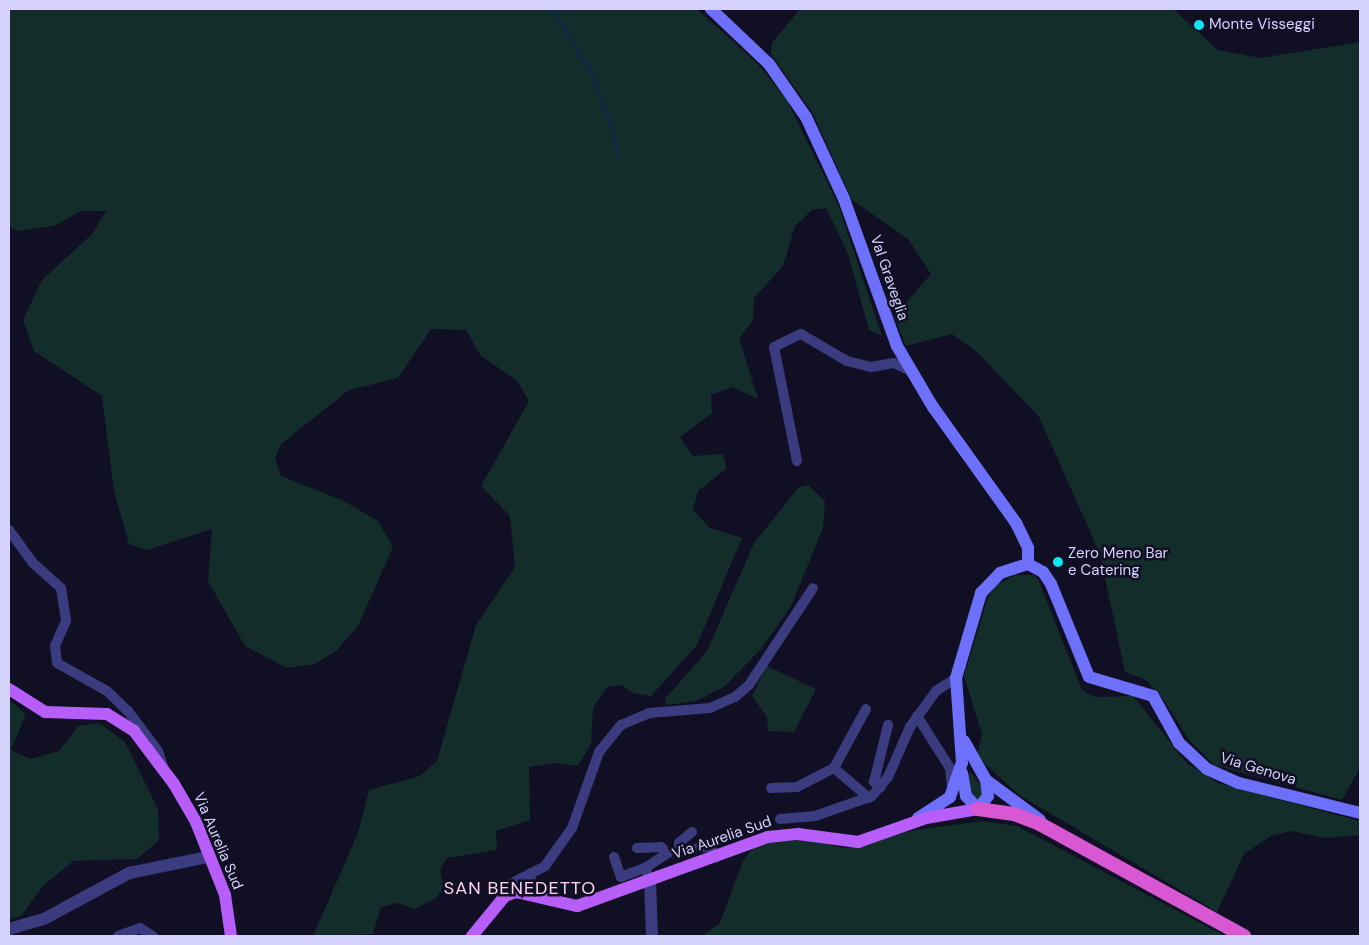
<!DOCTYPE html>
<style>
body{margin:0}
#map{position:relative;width:1369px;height:945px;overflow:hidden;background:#110f23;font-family:"DM Sans",sans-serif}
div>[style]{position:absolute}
.green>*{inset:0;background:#122d2a}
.stream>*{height:2.5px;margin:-1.25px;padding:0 1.25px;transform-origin:1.25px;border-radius:1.25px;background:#0f2746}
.minor>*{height:10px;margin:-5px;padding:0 5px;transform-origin:5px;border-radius:5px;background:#3b3c80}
.tertiary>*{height:12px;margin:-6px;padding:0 6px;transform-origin:6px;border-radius:6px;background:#3b3c80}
.secondary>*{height:12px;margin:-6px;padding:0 6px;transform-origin:6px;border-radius:6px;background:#6d70fa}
.primary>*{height:12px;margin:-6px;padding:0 6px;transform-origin:6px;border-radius:6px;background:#b75df9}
.trunk>*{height:14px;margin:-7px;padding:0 7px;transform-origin:7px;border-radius:7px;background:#d857d2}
.dots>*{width:14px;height:14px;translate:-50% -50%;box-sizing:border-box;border:2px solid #110f23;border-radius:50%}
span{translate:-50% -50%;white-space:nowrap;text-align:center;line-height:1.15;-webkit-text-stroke:5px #110f23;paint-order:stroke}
.poi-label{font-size:15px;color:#d5d2fd}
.left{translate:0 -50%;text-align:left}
.street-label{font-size:15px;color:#d5d2fd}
.quarter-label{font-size:18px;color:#fed4f1;letter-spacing:1px}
.frame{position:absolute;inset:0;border:10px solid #d5d2fd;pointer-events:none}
</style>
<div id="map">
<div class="green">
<div style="clip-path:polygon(9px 9px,697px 9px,757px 63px,787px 100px,838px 204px,882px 336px,869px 330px,848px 254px,826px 208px,812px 210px,795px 226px,783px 266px,754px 298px,753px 321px,739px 338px,758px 399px,732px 387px,711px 395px,712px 413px,680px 437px,693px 456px,723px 454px,727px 468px,698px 491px,693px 510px,710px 528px,742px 538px,697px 645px,651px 696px,633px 693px,621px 685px,607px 687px,593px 708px,591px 744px,578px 766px,557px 763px,529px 767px,530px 820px,496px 831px,497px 850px,447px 858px,440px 869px,444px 888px,436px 898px,415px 909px,398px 903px,381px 907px,373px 934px,313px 936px,358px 833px,369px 790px,420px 776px,437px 761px,476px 625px,515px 567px,510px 516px,481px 486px,529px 401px,517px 381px,480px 355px,466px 330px,431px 329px,398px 378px,349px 390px,281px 444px,275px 458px,281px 476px,344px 501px,378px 521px,393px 547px,358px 626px,336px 651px,315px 664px,287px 668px,245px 646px,208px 581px,212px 529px,147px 550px,129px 544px,114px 491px,102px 396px,34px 351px,23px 320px,42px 280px,92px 234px,106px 211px,81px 211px,54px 226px,17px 231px,9px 226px)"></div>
<div style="clip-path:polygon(800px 9px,1173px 9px,1218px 50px,1261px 58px,1360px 42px,1360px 768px,1342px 800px,1214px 765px,1189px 740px,1160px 694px,1146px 680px,1125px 672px,1100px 554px,1039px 417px,978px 353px,952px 334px,906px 346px,894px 316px,931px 274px,908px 239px,852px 200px,812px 112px,771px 54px,772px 43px)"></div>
<div style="clip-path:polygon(808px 485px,825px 501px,823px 528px,791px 606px,762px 648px,725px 686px,696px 701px,666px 705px,665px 699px,707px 651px,754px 543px,799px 487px)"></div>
<div style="clip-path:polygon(1015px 575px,1034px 575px,1038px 579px,1082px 690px,1095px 697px,1133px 696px,1187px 763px,1218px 783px,1360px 821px,1360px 835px,1325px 838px,1292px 831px,1271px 836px,1244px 854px,1217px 912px,1019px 795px,977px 757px,982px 734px,964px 676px,988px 597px,995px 586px)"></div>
<div style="clip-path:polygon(767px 666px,816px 689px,794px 732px,768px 731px,767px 717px,752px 696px)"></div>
<div style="clip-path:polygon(9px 700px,26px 714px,11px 750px,30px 759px,59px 751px,78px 726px,99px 723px,125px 742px,158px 809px,159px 840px,137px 859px,73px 861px,43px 886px,21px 916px,9px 919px)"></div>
<div style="clip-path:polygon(970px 771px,983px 789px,982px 799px,974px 801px,966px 779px)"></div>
<div style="clip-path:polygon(982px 821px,1017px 826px,1225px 936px,702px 936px,720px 923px,743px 861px,752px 849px,767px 843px,801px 839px,845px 848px,916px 830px)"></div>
</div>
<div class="stream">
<div style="left:552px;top:9px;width:75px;rotate:58deg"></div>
<div style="left:592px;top:73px;width:61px;rotate:69.8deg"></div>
<div style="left:613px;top:130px;width:25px;rotate:81deg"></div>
</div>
<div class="minor">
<div style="left:797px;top:461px;width:116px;rotate:-101.4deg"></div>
<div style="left:774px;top:347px;width:30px;rotate:-26deg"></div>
<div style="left:801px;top:334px;width:53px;rotate:30.4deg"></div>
<div style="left:847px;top:361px;width:25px;rotate:14deg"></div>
<div style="left:871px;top:367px;width:23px;rotate:-10deg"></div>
<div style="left:894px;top:363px;width:17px;rotate:25deg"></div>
<div style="left:9px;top:530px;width:39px;rotate:54deg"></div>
<div style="left:32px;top:562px;width:39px;rotate:42deg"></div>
<div style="left:61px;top:588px;width:33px;rotate:81deg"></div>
<div style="left:66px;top:621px;width:27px;rotate:114deg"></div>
<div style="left:55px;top:646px;width:17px;rotate:83deg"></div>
<div style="left:57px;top:663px;width:57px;rotate:29.2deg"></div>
<div style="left:107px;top:691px;width:29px;rotate:44deg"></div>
<div style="left:128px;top:711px;width:50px;rotate:53.1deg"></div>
<div style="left:158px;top:751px;width:16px;rotate:72deg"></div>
<div style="left:917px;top:716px;width:62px;rotate:57.6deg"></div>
<div style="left:950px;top:768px;width:20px;rotate:84deg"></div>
<div style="left:834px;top:768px;width:67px;rotate:-61.5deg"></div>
<div style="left:881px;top:787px;width:9px;rotate:-144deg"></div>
<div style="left:874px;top:782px;width:59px;rotate:-76.2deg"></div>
<div style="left:771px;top:788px;width:26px;rotate:-2deg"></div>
<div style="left:797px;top:787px;width:42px;rotate:-27.2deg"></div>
<div style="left:834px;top:768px;width:46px;rotate:40.6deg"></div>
<div style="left:780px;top:819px;width:35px;rotate:-5deg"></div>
<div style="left:815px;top:816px;width:60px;rotate:-19.3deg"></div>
<div style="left:872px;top:796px;width:25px;rotate:-50deg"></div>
<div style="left:888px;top:777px;width:55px;rotate:-66.3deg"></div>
<div style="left:910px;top:727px;width:44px;rotate:-54.2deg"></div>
<div style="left:936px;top:691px;width:24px;rotate:-33deg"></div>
<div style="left:692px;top:832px;width:17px;rotate:140deg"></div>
<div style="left:679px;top:843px;width:9px;rotate:90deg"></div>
<div style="left:679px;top:852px;width:32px;rotate:-11deg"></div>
<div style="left:710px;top:846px;width:13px;rotate:61deg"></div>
<div style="left:637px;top:848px;width:24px;rotate:-2deg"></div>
<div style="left:661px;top:847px;width:9px;rotate:41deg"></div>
<div style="left:668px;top:853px;width:27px;rotate:147deg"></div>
<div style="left:614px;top:857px;width:21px;rotate:71deg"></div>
<div style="left:621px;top:877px;width:26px;rotate:-21deg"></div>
<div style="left:645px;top:868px;width:5px;rotate:68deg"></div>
<div style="left:530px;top:893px;width:20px;rotate:-87deg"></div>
<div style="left:505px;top:896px;width:15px;rotate:-62deg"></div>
<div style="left:512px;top:883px;width:37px;rotate:-27deg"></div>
<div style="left:545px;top:866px;width:47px;rotate:-54.6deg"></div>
<div style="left:572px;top:828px;width:81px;rotate:-70.4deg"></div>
<div style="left:599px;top:752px;width:35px;rotate:-51deg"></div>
<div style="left:621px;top:725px;width:30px;rotate:-23deg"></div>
<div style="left:649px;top:713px;width:61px;rotate:-4.7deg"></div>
<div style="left:710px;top:708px;width:27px;rotate:-24deg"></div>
<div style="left:735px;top:697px;width:18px;rotate:-41deg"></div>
<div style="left:749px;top:685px;width:116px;rotate:-56.6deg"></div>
<div style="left:118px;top:936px;width:23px;rotate:-20deg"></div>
<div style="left:140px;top:928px;width:15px;rotate:32deg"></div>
</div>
<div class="tertiary">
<div style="left:650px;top:881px;width:55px;rotate:87.9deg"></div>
<div style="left:9px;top:929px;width:36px;rotate:-16deg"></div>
<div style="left:44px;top:919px;width:97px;rotate:-28.4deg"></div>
<div style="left:129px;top:873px;width:81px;rotate:-11.4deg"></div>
</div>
<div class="secondary">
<div style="left:711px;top:9px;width:80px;rotate:43.5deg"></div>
<div style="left:769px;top:64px;width:65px;rotate:55.1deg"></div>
<div style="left:806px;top:117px;width:90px;rotate:65.1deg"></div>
<div style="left:844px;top:199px;width:156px;rotate:70.2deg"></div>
<div style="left:897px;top:346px;width:71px;rotate:59.5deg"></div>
<div style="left:933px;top:407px;width:143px;rotate:54.4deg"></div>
<div style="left:1016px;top:523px;width:28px;rotate:64deg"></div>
<div style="left:1028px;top:548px;width:16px;rotate:90deg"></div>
<div style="left:964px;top:741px;width:45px;rotate:60.6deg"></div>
<div style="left:986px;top:780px;width:67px;rotate:36.5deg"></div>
<div style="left:962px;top:773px;width:23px;rotate:80deg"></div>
<div style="left:966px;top:796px;width:18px;rotate:47deg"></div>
<div style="left:978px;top:809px;width:16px;rotate:-52deg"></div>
<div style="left:988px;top:796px;width:16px;rotate:-97deg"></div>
<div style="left:918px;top:818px;width:38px;rotate:-33deg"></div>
<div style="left:950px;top:797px;width:36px;rotate:-71deg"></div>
<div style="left:962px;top:763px;width:85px;rotate:-94deg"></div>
<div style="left:956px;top:678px;width:89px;rotate:-73.6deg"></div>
<div style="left:981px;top:593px;width:28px;rotate:-46deg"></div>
<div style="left:1000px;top:573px;width:29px;rotate:-18deg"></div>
<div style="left:1028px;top:564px;width:17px;rotate:28deg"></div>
<div style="left:1043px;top:572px;width:14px;rotate:56deg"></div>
<div style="left:1051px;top:584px;width:100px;rotate:67.8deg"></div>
<div style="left:1089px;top:677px;width:67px;rotate:16.5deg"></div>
<div style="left:1153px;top:696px;width:54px;rotate:61deg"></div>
<div style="left:1179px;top:743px;width:38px;rotate:43deg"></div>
<div style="left:1207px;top:769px;width:35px;rotate:24deg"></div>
<div style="left:1239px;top:783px;width:125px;rotate:13.9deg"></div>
</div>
<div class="primary">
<div style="left:9px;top:689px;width:43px;rotate:32.6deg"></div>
<div style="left:45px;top:712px;width:62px;rotate:1.8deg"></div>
<div style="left:107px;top:714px;width:32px;rotate:32deg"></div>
<div style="left:134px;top:731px;width:66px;rotate:53deg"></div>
<div style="left:174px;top:784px;width:44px;rotate:59.9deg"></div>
<div style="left:196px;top:822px;width:79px;rotate:68.3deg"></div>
<div style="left:225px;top:895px;width:41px;rotate:81.7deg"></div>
<div style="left:472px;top:936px;width:52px;rotate:-50.5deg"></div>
<div style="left:505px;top:896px;width:12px;rotate:-20deg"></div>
<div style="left:516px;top:892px;width:63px;rotate:12.9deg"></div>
<div style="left:577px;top:906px;width:203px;rotate:-19.9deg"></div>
<div style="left:768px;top:837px;width:30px;rotate:-6deg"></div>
<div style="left:798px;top:834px;width:61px;rotate:7.6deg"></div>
<div style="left:858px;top:842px;width:72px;rotate:-19.4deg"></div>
<div style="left:926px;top:818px;width:53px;rotate:-9.8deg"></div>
</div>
<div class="trunk">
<div style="left:978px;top:809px;width:36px;rotate:8deg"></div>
<div style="left:1014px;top:814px;width:28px;rotate:21deg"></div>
<div style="left:1040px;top:824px;width:233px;rotate:28.8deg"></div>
</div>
<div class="dots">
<div style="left:1199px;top:25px;background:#08e8f3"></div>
<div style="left:1058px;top:562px;background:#08e8f3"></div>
</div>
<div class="poi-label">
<span class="left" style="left:1209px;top:25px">Monte Visseggi</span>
<span class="left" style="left:1068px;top:562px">Zero Meno Bar<br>e Catering</span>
</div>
<div class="street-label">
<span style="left:889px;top:278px;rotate:71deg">Val Graveglia</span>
<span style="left:1258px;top:769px;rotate:17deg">Via Genova</span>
<span style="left:722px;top:838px;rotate:-19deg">Via Aurelia Sud</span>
<span style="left:218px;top:841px;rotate:67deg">Via Aurelia Sud</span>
</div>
<div class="quarter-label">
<span style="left:520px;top:888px">SAN BENEDETTO</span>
</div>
<div class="frame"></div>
</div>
